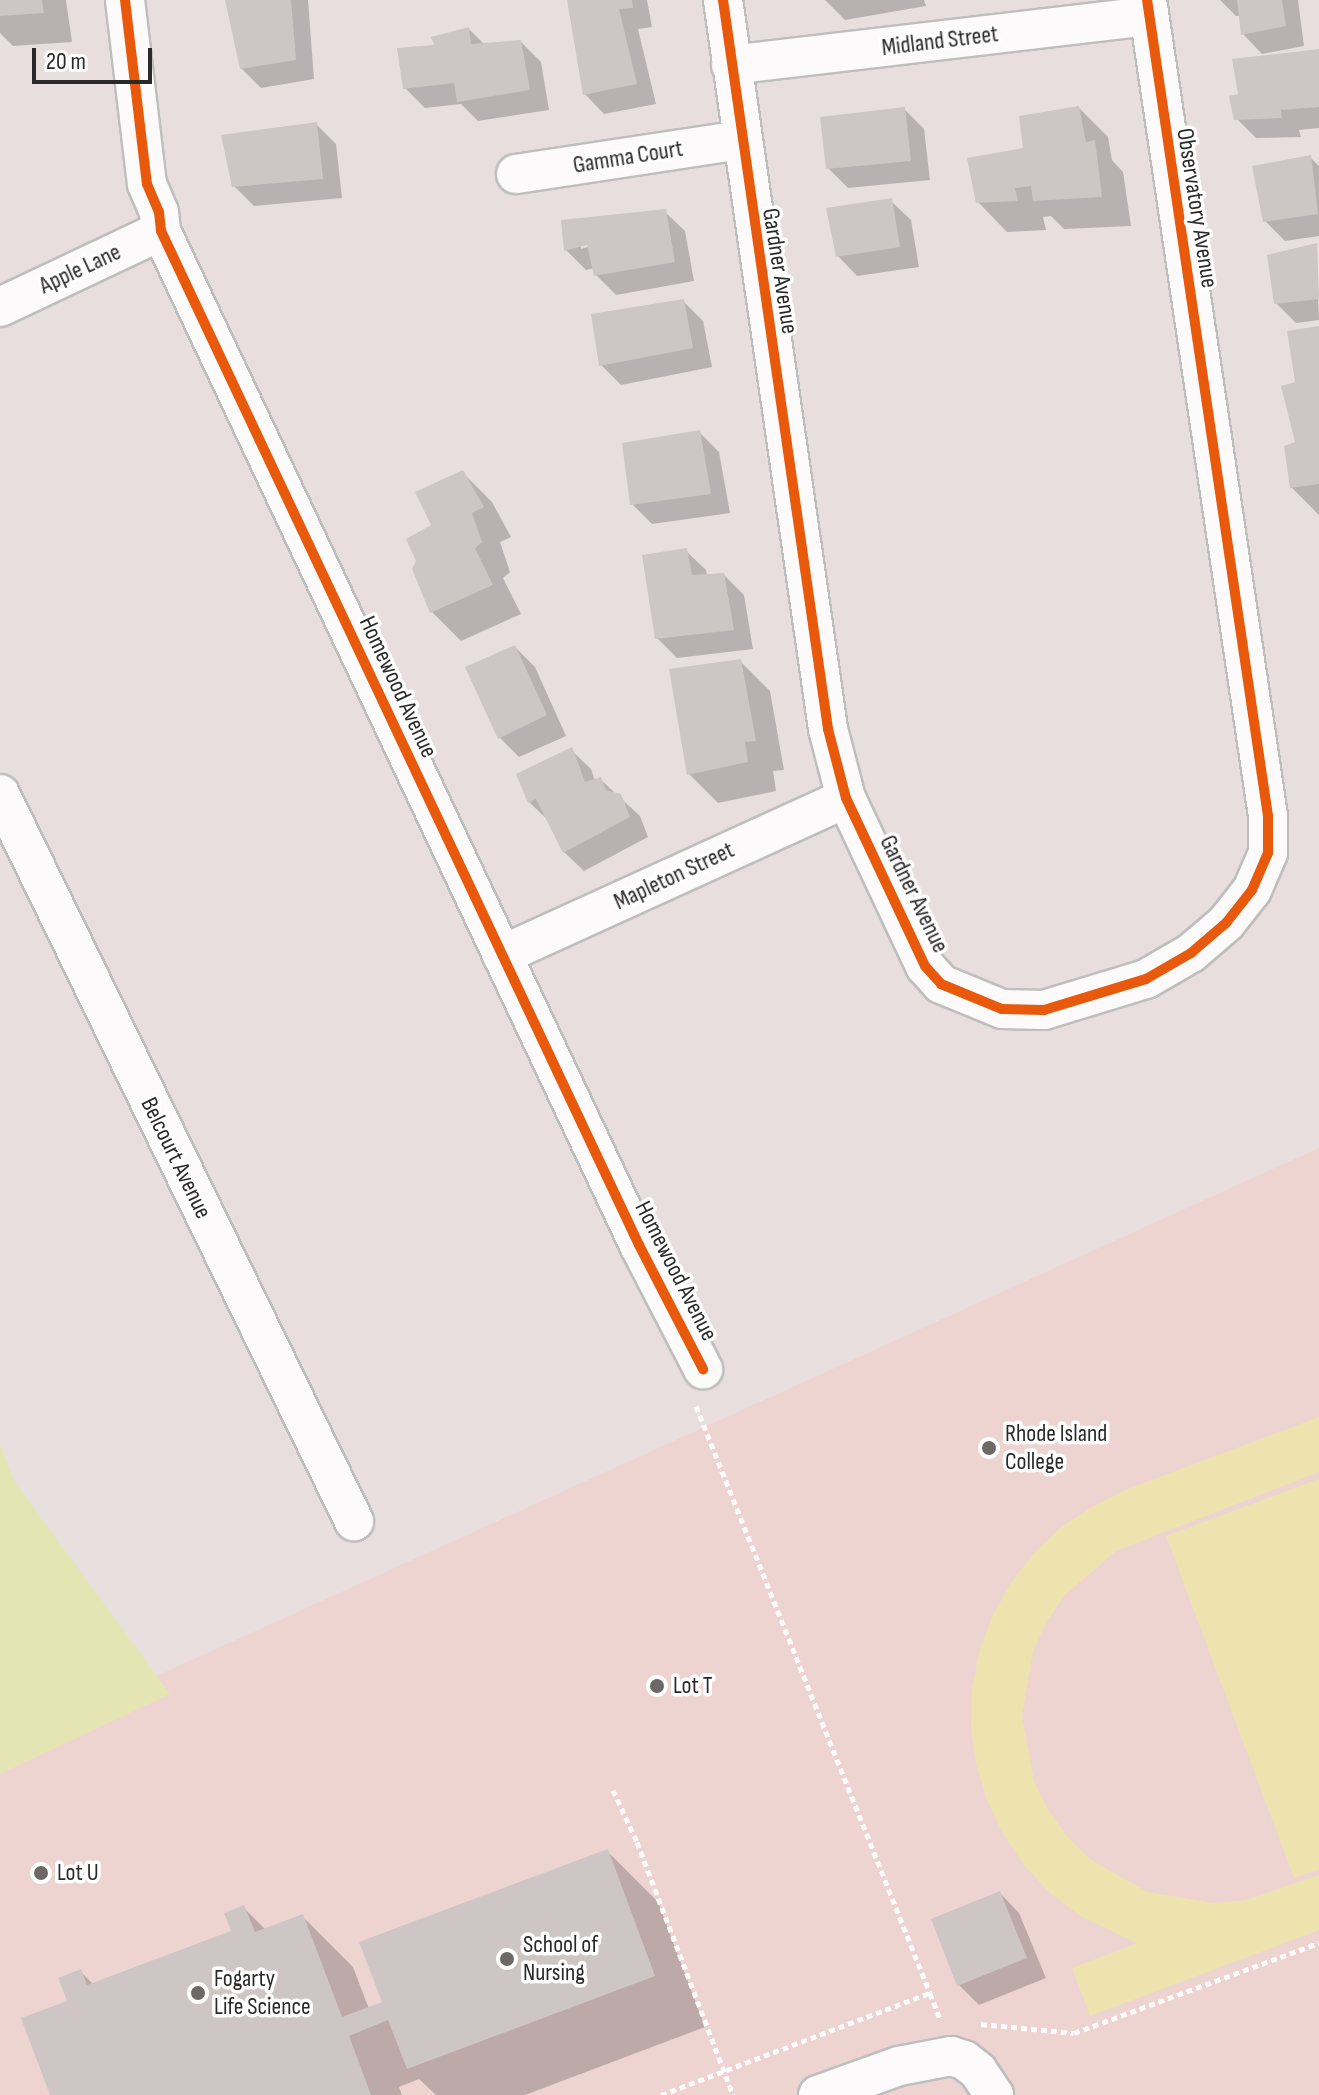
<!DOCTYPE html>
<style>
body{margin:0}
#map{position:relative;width:1319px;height:2095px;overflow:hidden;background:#e8dede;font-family:"Sofia Sans Condensed",sans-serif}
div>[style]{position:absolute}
.education>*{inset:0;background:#edd4d1}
.green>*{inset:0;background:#e4e5b3}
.pitch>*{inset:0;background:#eee2af}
.shadow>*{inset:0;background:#0003}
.building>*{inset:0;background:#cdc6c5}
.path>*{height:5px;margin-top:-2.5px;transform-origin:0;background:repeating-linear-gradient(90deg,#fcfafa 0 6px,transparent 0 10px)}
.roads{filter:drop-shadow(2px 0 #bfbebe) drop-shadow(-2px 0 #bfbebe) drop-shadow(0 2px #bfbebe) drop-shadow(0 -2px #bfbebe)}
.street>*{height:38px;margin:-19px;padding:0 19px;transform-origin:19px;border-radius:19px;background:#fcfafa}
.cycleway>*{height:10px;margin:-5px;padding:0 5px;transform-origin:5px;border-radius:5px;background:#e8590c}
.dots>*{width:22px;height:22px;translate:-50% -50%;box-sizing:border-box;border:4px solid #fff;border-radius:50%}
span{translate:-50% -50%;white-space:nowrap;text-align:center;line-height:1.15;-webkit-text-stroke:7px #fff;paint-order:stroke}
.street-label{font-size:24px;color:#292929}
.poi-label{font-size:24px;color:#292929}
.left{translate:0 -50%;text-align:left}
.scale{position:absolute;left:32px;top:48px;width:120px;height:36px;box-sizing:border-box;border:4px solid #292929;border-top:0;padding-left:10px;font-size:24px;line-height:28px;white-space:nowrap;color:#292929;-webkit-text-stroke:6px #fff;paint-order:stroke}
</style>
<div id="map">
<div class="education">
<div style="clip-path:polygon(1319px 1148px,1319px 2095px,0 2095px,0 1747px)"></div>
</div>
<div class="green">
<div style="clip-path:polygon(0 1444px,15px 1482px,170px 1694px,0 1774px)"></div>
</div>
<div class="pitch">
<div style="clip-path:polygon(1319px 1417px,1319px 1472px,1116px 1551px,1066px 1594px,1047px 1621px,1033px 1652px,1022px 1716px,1034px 1781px,1048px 1810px,1068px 1837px,1091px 1860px,1148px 1892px,1213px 1903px,1246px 1900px,1319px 1875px,1319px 1930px,1090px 2016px,1072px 1968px,1137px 1943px,1080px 1916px,1050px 1893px,1024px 1865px,1003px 1834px,987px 1800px,976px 1764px,971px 1727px,972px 1689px,979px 1652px,992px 1617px,1010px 1584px,1033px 1554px,1060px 1528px,1092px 1507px,1125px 1490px)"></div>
<div style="clip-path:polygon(1319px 1479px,1319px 1869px,1294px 1878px,1166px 1536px)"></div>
</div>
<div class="shadow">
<div style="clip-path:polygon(0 0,66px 0,72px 42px,13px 46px,0 33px)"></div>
<div style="clip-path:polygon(227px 0,308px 0,314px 79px,261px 88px,241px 68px)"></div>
<div style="clip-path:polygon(570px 0,647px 0,652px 27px,638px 29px,656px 104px,604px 114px,585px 94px)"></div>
<div style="clip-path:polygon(825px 0,924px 0,926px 6px,845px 20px)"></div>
<div style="clip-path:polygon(1220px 0,1298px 0,1304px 46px,1262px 54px,1243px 34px,1241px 16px,1236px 16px)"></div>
<div style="clip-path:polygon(469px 29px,485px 45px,521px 42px,541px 62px,549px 110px,478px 121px,461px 104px,425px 108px,405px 88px,436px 47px)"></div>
<div style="clip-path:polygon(1319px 51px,1319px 128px,1299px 130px,1301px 137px,1256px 138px,1236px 118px)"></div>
<div style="clip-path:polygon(1079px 108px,1108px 137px,1112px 160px,1123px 172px,1131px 226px,1064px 229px,1051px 216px,1043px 217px,1046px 230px,1007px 232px,978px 202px,1025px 149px)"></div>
<div style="clip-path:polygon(904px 109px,924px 129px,930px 180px,848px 188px,828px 168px)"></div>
<div style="clip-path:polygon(316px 124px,336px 144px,342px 198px,254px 206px,234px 186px)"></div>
<div style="clip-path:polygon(1311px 158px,1319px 166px,1319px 236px,1285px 241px,1265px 221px)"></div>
<div style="clip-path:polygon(891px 201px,911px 220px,919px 267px,857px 276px,838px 256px)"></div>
<div style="clip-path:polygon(evenodd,665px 212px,685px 231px,694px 281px,616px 295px,596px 275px,594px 268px,586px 270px,566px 250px,665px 212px,598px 244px,581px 249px,581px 245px,598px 244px)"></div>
<div style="clip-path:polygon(1316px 245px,1319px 320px,1296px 323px,1276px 303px)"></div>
<div style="clip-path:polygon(683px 301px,703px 321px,712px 367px,621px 385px,601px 365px)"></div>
<div style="clip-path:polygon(1319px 328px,1319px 515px,1291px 487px,1297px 444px,1297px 383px)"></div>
<div style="clip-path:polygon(699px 432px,719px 452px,730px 513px,652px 524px,632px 504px)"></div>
<div style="clip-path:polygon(463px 473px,492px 502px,511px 537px,500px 542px,510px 572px,503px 578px,521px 614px,461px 641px,431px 611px,433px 525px)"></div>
<div style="clip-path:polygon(686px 551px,706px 570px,707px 576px,724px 575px,744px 595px,753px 649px,677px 658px,657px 638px)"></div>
<div style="clip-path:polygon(515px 647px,535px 667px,566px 736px,519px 757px,500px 738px)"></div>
<div style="clip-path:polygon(740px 661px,770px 691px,784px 770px,773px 771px,776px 791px,718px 803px,689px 774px)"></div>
<div style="clip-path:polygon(571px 750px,591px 769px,595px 781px,601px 780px,640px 816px,648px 837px,584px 871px,564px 852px,550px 822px,529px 802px)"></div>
<div style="clip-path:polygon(607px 1851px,658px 1902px,705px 2027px,525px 2095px,436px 2095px,419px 2079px,399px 2087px,402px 2095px,53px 2095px,69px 2002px,80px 1971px,94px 1985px,233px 1932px,244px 1908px,266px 1930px,302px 1916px,353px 1967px,369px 2009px,384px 2003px)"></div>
<div style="clip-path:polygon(1000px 1893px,1019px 1913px,1046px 1978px,979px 2005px,959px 1985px)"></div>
</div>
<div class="building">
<div style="clip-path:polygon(0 0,42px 0,44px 13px,0 16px)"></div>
<div style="clip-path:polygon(225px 0,291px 0,296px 60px,240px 69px)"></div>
<div style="clip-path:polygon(567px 0,632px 0,633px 8px,619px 9px,637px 84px,583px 95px)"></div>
<div style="clip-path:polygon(1237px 0,1282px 0,1286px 26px,1241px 35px)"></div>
<div style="clip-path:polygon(469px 27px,471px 44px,521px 40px,530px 90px,457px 102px,454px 83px,403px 89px,397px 48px,434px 45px,431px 37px)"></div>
<div style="clip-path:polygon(1319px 49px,1319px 107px,1281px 110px,1282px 118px,1234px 120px,1229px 96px,1238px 94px,1232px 59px)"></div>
<div style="clip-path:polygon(1079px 106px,1086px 142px,1095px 140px,1102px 197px,1033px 201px,1031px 186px,1015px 188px,1018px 201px,976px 203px,967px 158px,1023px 148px,1019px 116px)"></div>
<div style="clip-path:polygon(905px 107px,911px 161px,826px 169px,820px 117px)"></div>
<div style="clip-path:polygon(317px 122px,323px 179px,232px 187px,221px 135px)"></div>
<div style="clip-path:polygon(1311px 155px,1318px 214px,1263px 222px,1252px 166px)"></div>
<div style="clip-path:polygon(892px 198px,900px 247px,836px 257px,826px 208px)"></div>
<div style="clip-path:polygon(666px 209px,675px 262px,594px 276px,587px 245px,564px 251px,561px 220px)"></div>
<div style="clip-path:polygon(1317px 243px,1319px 299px,1274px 304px,1267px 255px)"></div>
<div style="clip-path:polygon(684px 299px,693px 348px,599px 366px,591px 314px)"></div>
<div style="clip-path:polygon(1319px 326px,1319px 484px,1290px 488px,1284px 446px,1295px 442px,1281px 386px,1295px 382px,1287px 331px)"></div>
<div style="clip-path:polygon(700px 430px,711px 494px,630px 505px,622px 443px)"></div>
<div style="clip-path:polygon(463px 470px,484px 507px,472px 513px,482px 542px,475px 548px,493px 585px,430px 613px,412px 569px,416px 561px,406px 539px,431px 525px,415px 492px)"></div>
<div style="clip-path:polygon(687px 548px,692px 575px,724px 573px,734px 630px,655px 639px,642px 555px)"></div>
<div style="clip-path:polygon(515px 645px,547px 715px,498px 739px,465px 667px)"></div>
<div style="clip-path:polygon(741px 659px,756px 741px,745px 742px,748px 762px,687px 775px,669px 669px)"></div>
<div style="clip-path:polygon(572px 747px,585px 782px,601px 777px,606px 790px,621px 794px,630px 817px,563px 853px,536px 799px,528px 803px,516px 774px)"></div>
<div style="clip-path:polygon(608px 1849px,655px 1976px,407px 2069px,388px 2020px,349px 2036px,371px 2095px,50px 2095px,21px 2018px,67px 2001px,58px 1978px,81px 1969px,87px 1985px,231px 1931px,224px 1913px,244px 1905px,255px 1932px,303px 1914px,342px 2017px,382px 2002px,359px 1942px)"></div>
<div style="clip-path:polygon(1000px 1891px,1027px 1958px,957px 1986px,931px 1919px)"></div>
</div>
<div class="path">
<div style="left:696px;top:1406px;width:632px;rotate:68.27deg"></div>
<div style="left:613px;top:1790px;width:57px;rotate:65.2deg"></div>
<div style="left:637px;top:1842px;width:271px;rotate:69.2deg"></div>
<div style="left:981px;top:2024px;width:93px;rotate:5.5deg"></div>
<div style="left:1074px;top:2033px;width:261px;rotate:-20.2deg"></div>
<div style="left:661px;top:2095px;width:288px;rotate:-20.8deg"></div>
<div style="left:930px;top:1993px;width:30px;rotate:69deg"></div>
</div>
<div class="roads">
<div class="street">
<div style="left:125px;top:0;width:185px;rotate:83.2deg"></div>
<div style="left:147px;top:184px;width:30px;rotate:67deg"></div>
<div style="left:159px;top:212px;width:19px;rotate:84deg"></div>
<div style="left:161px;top:231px;width:1121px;rotate:64.76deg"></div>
<div style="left:639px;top:1245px;width:140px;rotate:62.7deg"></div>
<div style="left:723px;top:0;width:737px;rotate:81.8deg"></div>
<div style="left:828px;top:729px;width:71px;rotate:75.4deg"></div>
<div style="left:846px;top:798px;width:186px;rotate:64.8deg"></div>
<div style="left:925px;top:966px;width:24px;rotate:48deg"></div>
<div style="left:941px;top:984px;width:66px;rotate:22.3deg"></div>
<div style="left:1002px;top:1009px;width:42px;rotate:1.4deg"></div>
<div style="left:1044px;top:1010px;width:107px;rotate:-16.9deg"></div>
<div style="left:1146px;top:979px;width:52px;rotate:-30deg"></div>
<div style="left:1191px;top:953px;width:46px;rotate:-40.6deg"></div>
<div style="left:1226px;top:923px;width:42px;rotate:-51.8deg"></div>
<div style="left:1252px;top:890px;width:40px;rotate:-66.6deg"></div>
<div style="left:1268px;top:853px;width:37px;rotate:-90deg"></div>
<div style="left:1268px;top:816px;width:825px;rotate:-98.43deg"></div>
<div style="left:731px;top:65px;width:420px;rotate:-6.7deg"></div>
<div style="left:516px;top:174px;width:227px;rotate:-8.6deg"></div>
<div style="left:0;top:307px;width:178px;rotate:-25.3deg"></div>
<div style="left:0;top:794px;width:809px;rotate:64.04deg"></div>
<div style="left:502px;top:955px;width:378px;rotate:-24.5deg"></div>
<div style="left:818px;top:2095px;width:86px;rotate:-19.7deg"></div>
<div style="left:899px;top:2066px;width:53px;rotate:-10.9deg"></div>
<div style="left:951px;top:2056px;width:14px;rotate:17deg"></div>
<div style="left:964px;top:2060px;width:18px;rotate:38deg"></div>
<div style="left:978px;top:2071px;width:29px;rotate:56deg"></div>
</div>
</div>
<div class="cycleway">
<div style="left:125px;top:0;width:185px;rotate:83.2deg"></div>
<div style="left:147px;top:184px;width:30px;rotate:67deg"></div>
<div style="left:159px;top:212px;width:19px;rotate:84deg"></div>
<div style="left:161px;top:231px;width:1121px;rotate:64.76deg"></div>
<div style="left:639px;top:1245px;width:140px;rotate:62.7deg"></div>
<div style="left:723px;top:0;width:737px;rotate:81.8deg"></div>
<div style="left:828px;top:729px;width:71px;rotate:75.4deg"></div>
<div style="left:846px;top:798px;width:186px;rotate:64.8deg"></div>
<div style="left:925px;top:966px;width:24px;rotate:48deg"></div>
<div style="left:941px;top:984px;width:66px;rotate:22.3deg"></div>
<div style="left:1002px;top:1009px;width:42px;rotate:1.4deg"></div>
<div style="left:1044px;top:1010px;width:107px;rotate:-16.9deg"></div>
<div style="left:1146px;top:979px;width:52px;rotate:-30deg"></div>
<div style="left:1191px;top:953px;width:46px;rotate:-40.6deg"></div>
<div style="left:1226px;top:923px;width:42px;rotate:-51.8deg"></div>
<div style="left:1252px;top:890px;width:40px;rotate:-66.6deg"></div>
<div style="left:1268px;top:853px;width:37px;rotate:-90deg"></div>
<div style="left:1268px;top:816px;width:825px;rotate:-98.43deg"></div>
</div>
<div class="dots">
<div style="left:989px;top:1448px;background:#6c6868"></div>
<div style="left:657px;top:1686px;background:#6c6868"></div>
<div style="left:41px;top:1873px;background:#6c6868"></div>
<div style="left:507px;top:1959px;background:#6c6868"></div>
<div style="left:198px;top:1993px;background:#6c6868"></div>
</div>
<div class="street-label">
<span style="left:940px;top:41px;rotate:-7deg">Midland Street</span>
<span style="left:628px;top:157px;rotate:-9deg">Gamma Court</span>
<span style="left:1197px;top:208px;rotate:81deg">Observatory Avenue</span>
<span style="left:80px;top:269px;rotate:-25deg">Apple Lane</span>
<span style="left:780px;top:271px;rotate:81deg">Gardner Avenue</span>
<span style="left:398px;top:687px;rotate:65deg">Homewood Avenue</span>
<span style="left:674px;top:876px;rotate:-25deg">Mapleton Street</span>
<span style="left:914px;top:894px;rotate:64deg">Gardner Avenue</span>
<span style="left:176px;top:1158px;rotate:64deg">Belcourt Avenue</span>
<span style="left:676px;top:1271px;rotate:63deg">Homewood Avenue</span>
</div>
<div class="poi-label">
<span class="left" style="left:1005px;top:1448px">Rhode Island<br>College</span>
<span class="left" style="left:673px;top:1686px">Lot T</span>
<span class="left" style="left:57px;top:1873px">Lot U</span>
<span class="left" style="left:523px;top:1959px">School of<br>Nursing</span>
<span class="left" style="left:214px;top:1993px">Fogarty<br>Life Science</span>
</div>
<div class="scale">20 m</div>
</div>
